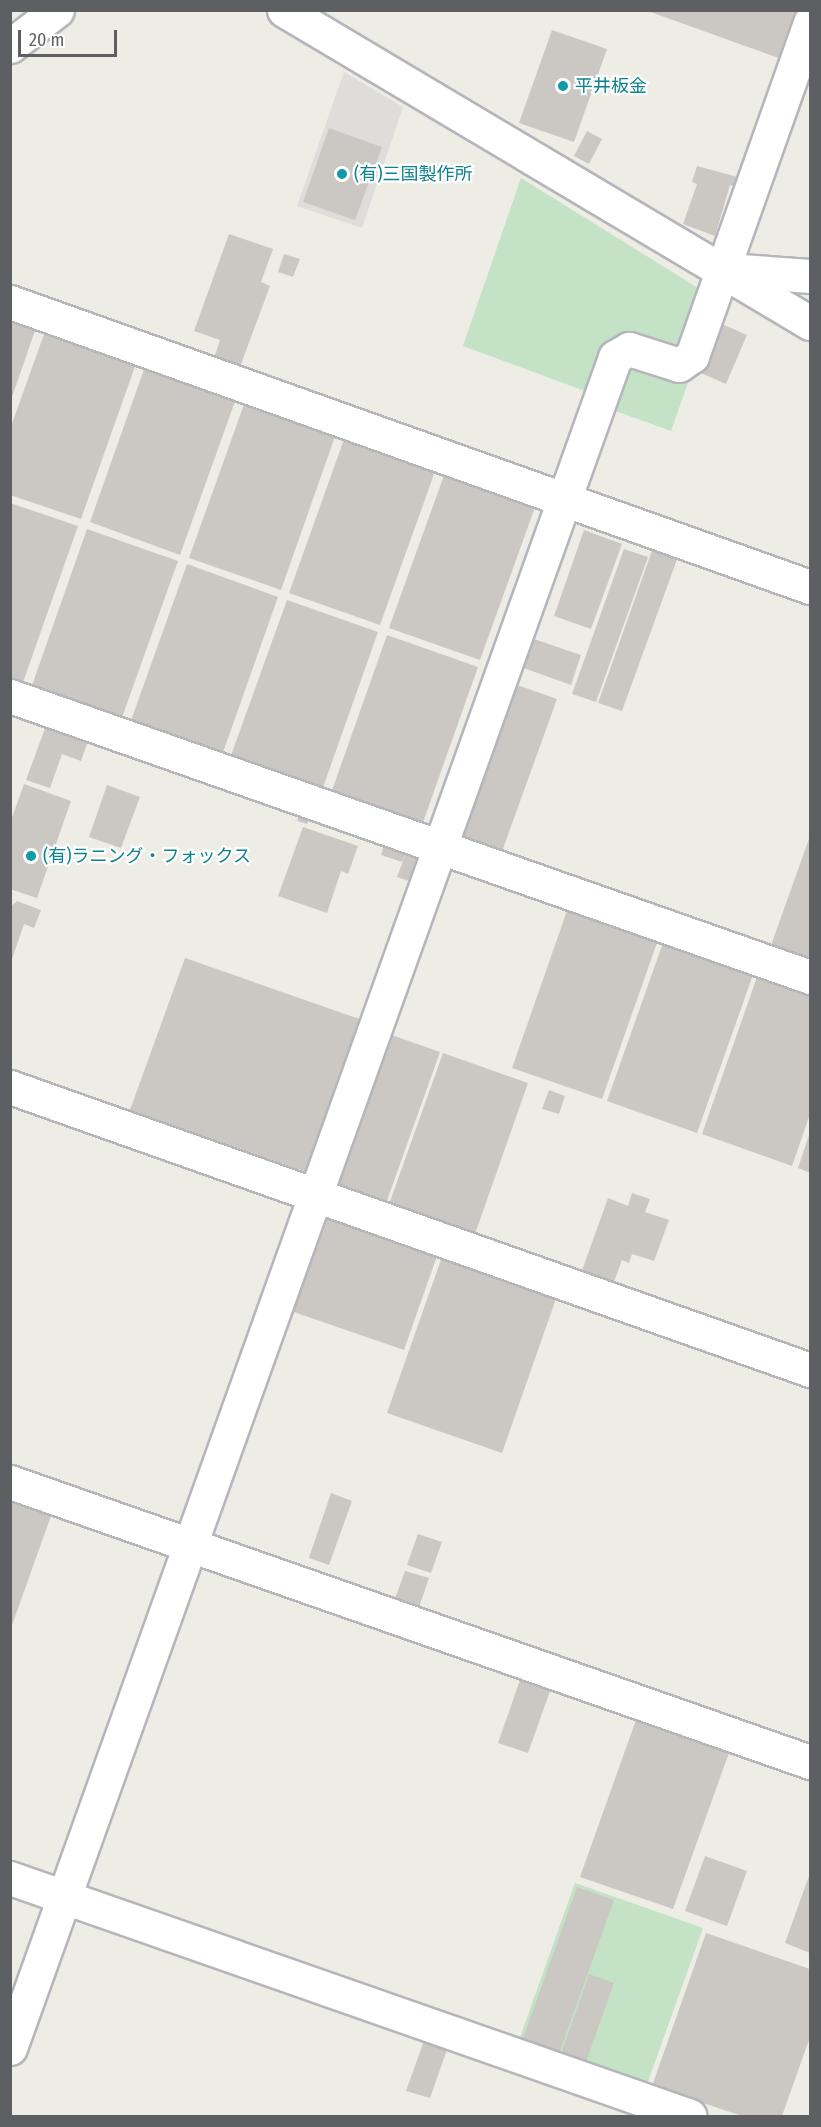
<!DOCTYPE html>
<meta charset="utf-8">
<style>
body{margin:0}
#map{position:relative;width:821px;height:2127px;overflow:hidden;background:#edece5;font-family:"Fira Sans Condensed","Noto Sans JP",sans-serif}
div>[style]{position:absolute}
.industrial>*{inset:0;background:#dfddd9}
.green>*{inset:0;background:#c4e2c5}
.building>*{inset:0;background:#cbc8c3}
.roads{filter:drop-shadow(2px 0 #b5b6ba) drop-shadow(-2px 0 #b5b6ba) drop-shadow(0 2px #b5b6ba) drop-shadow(0 -2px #b5b6ba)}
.minor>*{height:33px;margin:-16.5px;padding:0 16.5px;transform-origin:16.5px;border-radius:16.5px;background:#fff}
.dots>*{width:16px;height:16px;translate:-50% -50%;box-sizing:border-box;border:3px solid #fff;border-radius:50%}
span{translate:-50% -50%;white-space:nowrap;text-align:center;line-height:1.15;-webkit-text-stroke:4.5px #fff;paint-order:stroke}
.culture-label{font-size:18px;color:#0d838f}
.left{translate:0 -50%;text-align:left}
.frame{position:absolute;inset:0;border:12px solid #5d5f63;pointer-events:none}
.scale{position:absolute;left:18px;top:30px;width:99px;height:27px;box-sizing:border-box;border:3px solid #5d5f63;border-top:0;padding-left:8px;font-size:18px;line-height:21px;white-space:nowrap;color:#5d5f63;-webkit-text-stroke:4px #fff;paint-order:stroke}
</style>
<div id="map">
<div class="industrial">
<div style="clip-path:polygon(344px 72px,403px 107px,362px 228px,297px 206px)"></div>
</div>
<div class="green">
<div style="clip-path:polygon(521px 178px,706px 293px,687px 348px,629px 340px,593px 394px,463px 346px)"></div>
<div style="clip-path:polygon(621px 353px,690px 377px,671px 431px,602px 406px)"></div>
<div style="clip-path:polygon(575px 1883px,703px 1928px,646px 2087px,518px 2043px)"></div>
</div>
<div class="building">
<div style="clip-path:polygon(645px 10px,805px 10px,787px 61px)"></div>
<div style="clip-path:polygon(552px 30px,607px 49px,574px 142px,519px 123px)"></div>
<div style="clip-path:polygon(329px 128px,382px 147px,355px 220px,303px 202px)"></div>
<div style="clip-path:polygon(587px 131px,602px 139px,589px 164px,574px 156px)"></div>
<div style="clip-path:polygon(697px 166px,745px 179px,741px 189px,730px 185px,715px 236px,683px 224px,697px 184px,692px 182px)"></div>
<div style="clip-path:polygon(229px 234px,273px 249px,261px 282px,270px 286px,240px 367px,214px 358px,220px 340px,194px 331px)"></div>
<div style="clip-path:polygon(284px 254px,300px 259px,293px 277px,278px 272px)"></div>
<div style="clip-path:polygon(10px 313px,38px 322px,11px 400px,10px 400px)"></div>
<div style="clip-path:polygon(715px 321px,747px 335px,726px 384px,694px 370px)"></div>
<div style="clip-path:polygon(47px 326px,138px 358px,81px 519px,10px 495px,10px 429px)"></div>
<div style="clip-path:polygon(147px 361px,238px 393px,180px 555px,90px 522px)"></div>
<div style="clip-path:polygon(247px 396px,338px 428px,281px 590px,189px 558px)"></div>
<div style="clip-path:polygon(347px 431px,438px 463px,380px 625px,289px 593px)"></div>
<div style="clip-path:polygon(447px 467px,538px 499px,480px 660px,389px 628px)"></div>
<div style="clip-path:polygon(10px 503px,78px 526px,21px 688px,10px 684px)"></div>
<div style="clip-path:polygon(87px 529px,178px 561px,120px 723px,30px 691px)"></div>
<div style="clip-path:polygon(584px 530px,622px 544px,591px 629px,554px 616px)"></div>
<div style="clip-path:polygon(654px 545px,679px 554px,622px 711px,598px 703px)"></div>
<div style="clip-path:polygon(624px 549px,648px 557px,596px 702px,572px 694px)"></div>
<div style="clip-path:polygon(187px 564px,278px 597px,221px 758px,129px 726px)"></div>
<div style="clip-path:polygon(287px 600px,378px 632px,321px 793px,229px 761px)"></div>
<div style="clip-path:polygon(387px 635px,478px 667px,421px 828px,330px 796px)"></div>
<div style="clip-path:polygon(528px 637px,581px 655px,571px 685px,518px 666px)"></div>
<div style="clip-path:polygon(506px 681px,557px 699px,500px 857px,450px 839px)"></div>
<div style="clip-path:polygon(47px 723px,89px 738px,81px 761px,62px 754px,50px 788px,26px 780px)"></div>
<div style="clip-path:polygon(24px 784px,71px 801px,37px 898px,10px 889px,10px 823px)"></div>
<div style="clip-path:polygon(107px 785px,140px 797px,121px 848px,89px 837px)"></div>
<div style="clip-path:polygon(300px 811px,311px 815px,307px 824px,297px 821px)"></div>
<div style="clip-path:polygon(303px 827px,358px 846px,348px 874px,341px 871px,327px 913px,278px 896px)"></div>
<div style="clip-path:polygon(810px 836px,810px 965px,769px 951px)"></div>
<div style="clip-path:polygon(385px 841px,419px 853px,409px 881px,397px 877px,406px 853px,402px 862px,381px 855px)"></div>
<div style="clip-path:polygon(17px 901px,41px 910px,34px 928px,24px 924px,11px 962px,10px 907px)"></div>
<div style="clip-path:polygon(568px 908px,658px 940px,602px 1099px,512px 1068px)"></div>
<div style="clip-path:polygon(664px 940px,754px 972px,697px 1133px,607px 1101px)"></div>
<div style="clip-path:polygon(185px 958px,365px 1021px,310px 1173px,130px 1110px)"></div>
<div style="clip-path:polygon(758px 974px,810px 992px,810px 1114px,792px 1166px,702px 1134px)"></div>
<div style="clip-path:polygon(383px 1032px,440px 1052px,385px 1206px,329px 1186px)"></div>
<div style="clip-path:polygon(443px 1053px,528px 1083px,474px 1237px,388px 1207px)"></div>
<div style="clip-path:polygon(549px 1090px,565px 1096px,559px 1114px,542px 1109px)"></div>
<div style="clip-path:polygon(810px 1132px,810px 1173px,798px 1168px)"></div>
<div style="clip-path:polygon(632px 1193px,650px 1199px,645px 1212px,669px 1220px,654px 1261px,632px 1254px,629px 1263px,622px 1260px,612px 1287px,580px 1276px,608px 1198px,628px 1206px)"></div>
<div style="clip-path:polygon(329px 1215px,438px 1253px,404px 1350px,288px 1310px,315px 1232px,322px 1234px)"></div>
<div style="clip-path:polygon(443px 1254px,558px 1293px,502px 1453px,387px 1413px)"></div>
<div style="clip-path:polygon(331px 1493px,352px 1501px,329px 1565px,309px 1558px)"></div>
<div style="clip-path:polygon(10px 1498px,52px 1513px,11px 1628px,10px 1628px)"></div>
<div style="clip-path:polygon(418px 1534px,442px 1542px,431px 1573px,407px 1565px)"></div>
<div style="clip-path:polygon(405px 1571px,429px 1578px,417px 1613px,393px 1604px)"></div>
<div style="clip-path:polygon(520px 1680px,550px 1691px,528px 1753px,498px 1743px)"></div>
<div style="clip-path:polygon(637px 1717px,730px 1750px,673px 1909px,580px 1877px)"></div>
<div style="clip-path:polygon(705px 1856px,747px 1871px,727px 1926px,685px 1911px)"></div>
<div style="clip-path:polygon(810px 1873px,810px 1953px,785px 1943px)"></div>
<div style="clip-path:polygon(577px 1887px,614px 1900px,559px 2054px,522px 2041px)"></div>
<div style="clip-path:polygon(706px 1933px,810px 1969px,810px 2037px,782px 2116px,742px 2116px,652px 2086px)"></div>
<div style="clip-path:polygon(589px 1974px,614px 1983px,586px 2062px,561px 2054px)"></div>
<div style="clip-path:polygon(425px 2038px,448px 2047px,430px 2098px,406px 2091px)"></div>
</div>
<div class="roads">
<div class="minor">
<div style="left:284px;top:10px;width:612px;rotate:30.76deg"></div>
<div style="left:10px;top:46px;width:59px;rotate:-37.5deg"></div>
<div style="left:727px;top:270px;width:83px;rotate:4.1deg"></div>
<div style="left:10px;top:302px;width:849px;rotate:19.61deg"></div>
<div style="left:10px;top:696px;width:848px;rotate:19.35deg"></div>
<div style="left:10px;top:1087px;width:849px;rotate:19.48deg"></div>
<div style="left:10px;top:1482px;width:848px;rotate:19.29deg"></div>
<div style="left:10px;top:1878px;width:720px;rotate:19.29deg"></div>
<div style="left:10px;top:2048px;width:1796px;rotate:-70.31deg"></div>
<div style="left:615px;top:357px;width:16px;rotate:-30deg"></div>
<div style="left:629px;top:349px;width:52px;rotate:17.7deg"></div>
<div style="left:679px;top:365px;width:16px;rotate:-35deg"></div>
<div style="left:692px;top:356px;width:354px;rotate:-70.5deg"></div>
</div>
</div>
<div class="dots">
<div style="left:563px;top:86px;background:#0f9aa8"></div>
<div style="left:342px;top:174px;background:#0f9aa8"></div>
<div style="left:31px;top:856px;background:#0f9aa8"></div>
</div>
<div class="culture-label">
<span class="left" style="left:575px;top:86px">平井板金</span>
<span class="left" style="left:354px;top:174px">(有)三国製作所</span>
<span class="left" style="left:43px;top:856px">(有)ラニング・フォックス</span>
</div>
<div class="frame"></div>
<div class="scale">20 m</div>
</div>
